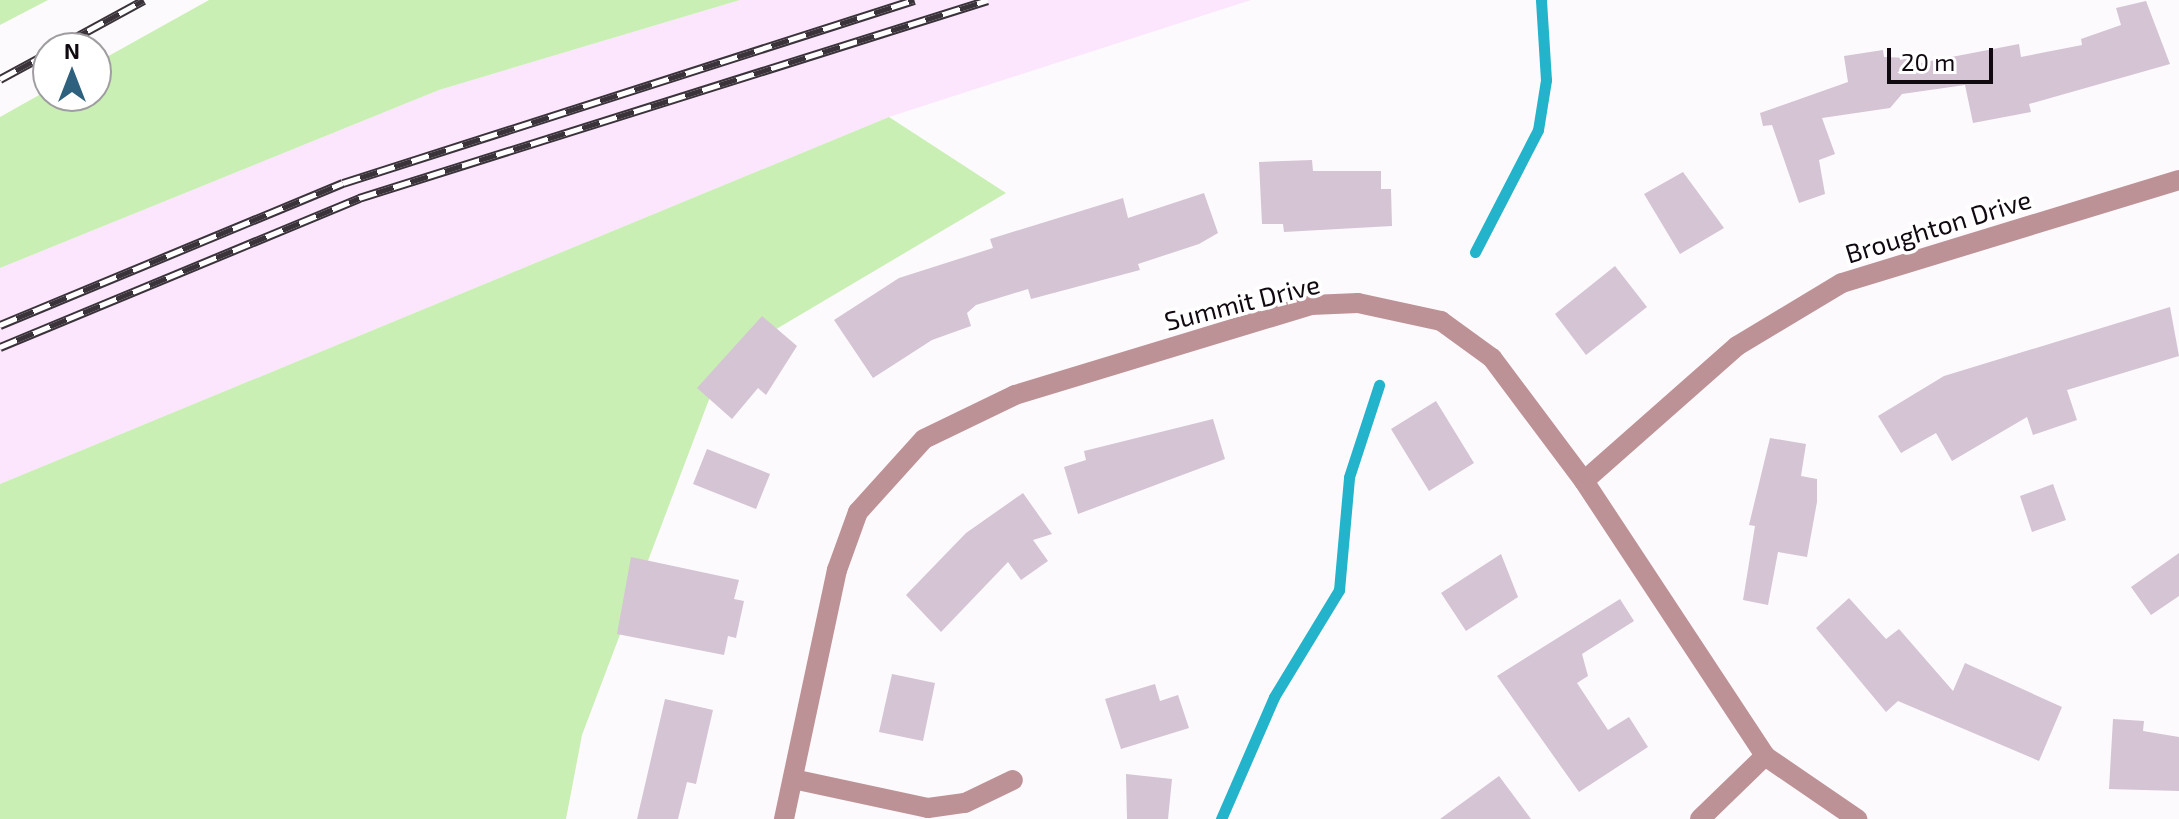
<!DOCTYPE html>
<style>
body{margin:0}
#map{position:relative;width:2179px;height:819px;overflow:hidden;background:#fdfafd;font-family:"Exo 2",sans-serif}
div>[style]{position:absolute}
.built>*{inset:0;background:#fce6fd}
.green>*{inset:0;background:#caefb4}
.stream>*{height:11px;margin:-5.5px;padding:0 5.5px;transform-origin:5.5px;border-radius:5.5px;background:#23b3ca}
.building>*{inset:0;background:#d4c4d4}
.street>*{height:20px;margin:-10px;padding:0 10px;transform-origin:10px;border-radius:10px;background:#bd9296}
.rail>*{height:9px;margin-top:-4.5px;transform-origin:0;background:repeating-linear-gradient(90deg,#fff 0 18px,#3a343a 0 36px);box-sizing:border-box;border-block:2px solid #3a343a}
span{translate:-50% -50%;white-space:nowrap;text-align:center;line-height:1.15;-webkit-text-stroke:7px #fff;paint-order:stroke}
.street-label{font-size:26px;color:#100a10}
.north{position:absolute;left:32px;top:32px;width:80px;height:80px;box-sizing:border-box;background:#fff;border:2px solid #9f9d9f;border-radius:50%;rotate:0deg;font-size:22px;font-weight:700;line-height:32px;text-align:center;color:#100a10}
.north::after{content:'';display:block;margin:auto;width:28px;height:36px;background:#2e617d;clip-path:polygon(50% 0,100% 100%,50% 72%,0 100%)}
.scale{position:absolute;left:1887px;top:48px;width:106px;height:36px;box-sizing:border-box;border:4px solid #100a10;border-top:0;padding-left:10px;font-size:24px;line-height:28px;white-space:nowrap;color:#100a10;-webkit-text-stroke:6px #fff;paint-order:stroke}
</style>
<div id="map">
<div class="built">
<div style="clip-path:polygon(740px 0,1251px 0,889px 117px,0 484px,0 268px,439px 90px)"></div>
</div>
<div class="green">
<div style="clip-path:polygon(0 0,48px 0,0 25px)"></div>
<div style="clip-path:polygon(209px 0,740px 0,439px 90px,0 268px,0 117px,48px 90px,48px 96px,96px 96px,96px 63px)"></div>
<div style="clip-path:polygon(889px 117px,1006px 193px,724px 360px,582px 735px,566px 819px,0 819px,0 484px)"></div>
</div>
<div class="stream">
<div style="left:1475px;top:252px;width:137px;rotate:-62.7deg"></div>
<div style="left:1538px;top:130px;width:51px;rotate:-80.9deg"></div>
<div style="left:1546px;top:80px;width:80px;rotate:-93.6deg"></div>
<div style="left:1221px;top:819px;width:133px;rotate:-66.5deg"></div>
<div style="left:1274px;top:697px;width:125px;rotate:-58.7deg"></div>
<div style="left:1339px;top:590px;width:113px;rotate:-84.9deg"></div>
<div style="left:1349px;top:477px;width:97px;rotate:-71.9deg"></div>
</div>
<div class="building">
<div style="clip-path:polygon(2146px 1px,2170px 64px,2029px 104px,2031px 112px,1973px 123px,1965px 85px,1902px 94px,1890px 108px,1822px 118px,1835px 154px,1819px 160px,1825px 194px,1799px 203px,1772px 125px,1763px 126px,1760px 113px,1848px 82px,1844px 56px,1883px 50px,1884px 57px,1909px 58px,1910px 65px,2019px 44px,2021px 57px,2082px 45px,2081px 39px,2121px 25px,2116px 8px)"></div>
<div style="clip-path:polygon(1312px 160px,1313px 171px,1381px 171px,1381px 189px,1391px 189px,1392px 226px,1284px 232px,1283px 224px,1262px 224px,1259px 162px)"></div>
<div style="clip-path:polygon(1683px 172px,1724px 228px,1680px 254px,1644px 194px)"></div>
<div style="clip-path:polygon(1204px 193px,1218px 233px,1199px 244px,1138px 264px,1140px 270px,1031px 299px,1028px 289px,976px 305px,967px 313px,971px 326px,932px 340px,873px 378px,834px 320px,899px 278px,993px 248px,990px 239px,1123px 198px,1128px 218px)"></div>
<div style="clip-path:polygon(1615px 266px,1647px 307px,1586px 355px,1555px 314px)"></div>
<div style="clip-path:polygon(2170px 307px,2179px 356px,2067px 390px,2077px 420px,2033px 435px,2027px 417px,1952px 461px,1936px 433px,1901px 453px,1878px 416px,1944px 376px)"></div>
<div style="clip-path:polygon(762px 316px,797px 346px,766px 395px,758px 388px,732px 419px,697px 388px)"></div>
<div style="clip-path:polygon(1436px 401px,1474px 463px,1429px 491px,1391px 429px)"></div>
<div style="clip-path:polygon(1213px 419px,1225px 459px,1078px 514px,1064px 467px,1086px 460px,1084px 451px)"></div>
<div style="clip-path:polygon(1770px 438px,1806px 444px,1801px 476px,1817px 479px,1817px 502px,1807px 557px,1778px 552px,1768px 605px,1743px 600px,1755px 526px,1749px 525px)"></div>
<div style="clip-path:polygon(707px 449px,770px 474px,756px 509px,693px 484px)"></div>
<div style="clip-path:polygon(2053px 484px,2066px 520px,2032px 532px,2020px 496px)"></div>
<div style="clip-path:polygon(1023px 493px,1052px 534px,1033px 540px,1048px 561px,1021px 580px,1008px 562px,941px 632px,906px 595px,966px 533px)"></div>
<div style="clip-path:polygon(2179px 553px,2179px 596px,2151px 615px,2131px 587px)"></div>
<div style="clip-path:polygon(1501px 554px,1518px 597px,1466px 631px,1441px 593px)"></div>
<div style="clip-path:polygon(631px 557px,739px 580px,734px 599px,744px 601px,736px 638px,728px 636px,724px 655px,617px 634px)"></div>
<div style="clip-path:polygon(1849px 598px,1886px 639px,1899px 629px,1953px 691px,1965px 663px,2062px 707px,2039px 761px,1898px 701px,1886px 712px,1816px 628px)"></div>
<div style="clip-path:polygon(1620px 599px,1634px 621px,1582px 654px,1588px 676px,1577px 683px,1608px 730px,1629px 717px,1648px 747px,1579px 792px,1497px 676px)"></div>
<div style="clip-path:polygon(892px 674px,935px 683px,923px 741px,879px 732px)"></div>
<div style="clip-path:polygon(1155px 684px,1160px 701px,1178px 695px,1189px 728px,1121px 749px,1105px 699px)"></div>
<div style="clip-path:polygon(665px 699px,713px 710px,696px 784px,687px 782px,678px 819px,637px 819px)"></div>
<div style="clip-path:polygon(2113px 719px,2144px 721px,2143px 731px,2179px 737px,2179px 791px,2109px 789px)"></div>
<div style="clip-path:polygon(1126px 774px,1172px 779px,1168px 819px,1127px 819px)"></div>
<div style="clip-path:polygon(1499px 776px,1531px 819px,1440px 819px)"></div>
</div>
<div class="street">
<div style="left:1584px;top:481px;width:204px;rotate:-41.4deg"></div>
<div style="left:1737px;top:346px;width:122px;rotate:-31deg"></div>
<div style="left:1842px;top:283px;width:352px;rotate:-17deg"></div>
<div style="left:793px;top:779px;width:138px;rotate:12.1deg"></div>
<div style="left:928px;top:808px;width:37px;rotate:-8deg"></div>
<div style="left:965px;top:803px;width:53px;rotate:-25.6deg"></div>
<div style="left:784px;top:819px;width:255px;rotate:-78deg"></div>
<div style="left:837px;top:570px;width:62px;rotate:-70.1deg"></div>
<div style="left:858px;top:512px;width:98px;rotate:-47.9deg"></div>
<div style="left:924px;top:439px;width:101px;rotate:-25.8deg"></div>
<div style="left:1015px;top:395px;width:309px;rotate:-16.9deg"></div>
<div style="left:1311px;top:305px;width:47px;rotate:-2.4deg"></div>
<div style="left:1358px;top:303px;width:85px;rotate:12.2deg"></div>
<div style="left:1441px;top:321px;width:63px;rotate:36deg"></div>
<div style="left:1492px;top:358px;width:154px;rotate:53.2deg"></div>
<div style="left:1584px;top:481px;width:329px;rotate:56.6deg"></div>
<div style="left:1765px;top:756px;width:112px;rotate:34.4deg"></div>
<div style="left:1700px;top:819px;width:91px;rotate:-44.1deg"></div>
</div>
<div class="rail">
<div style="left:56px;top:48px;width:100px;rotate:-28.6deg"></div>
<div style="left:0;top:79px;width:55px;rotate:-28.4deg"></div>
<div style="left:0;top:325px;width:371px;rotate:-22.5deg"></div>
<div style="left:343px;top:183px;width:600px;rotate:-17.77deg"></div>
<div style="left:0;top:347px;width:389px;rotate:-22.5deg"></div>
<div style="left:359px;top:198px;width:659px;rotate:-17.47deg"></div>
</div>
<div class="street-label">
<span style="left:1938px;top:226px;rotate:-17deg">Broughton Drive</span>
<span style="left:1242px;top:302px;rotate:-14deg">Summit Drive</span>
</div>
<div class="north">N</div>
<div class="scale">20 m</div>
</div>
